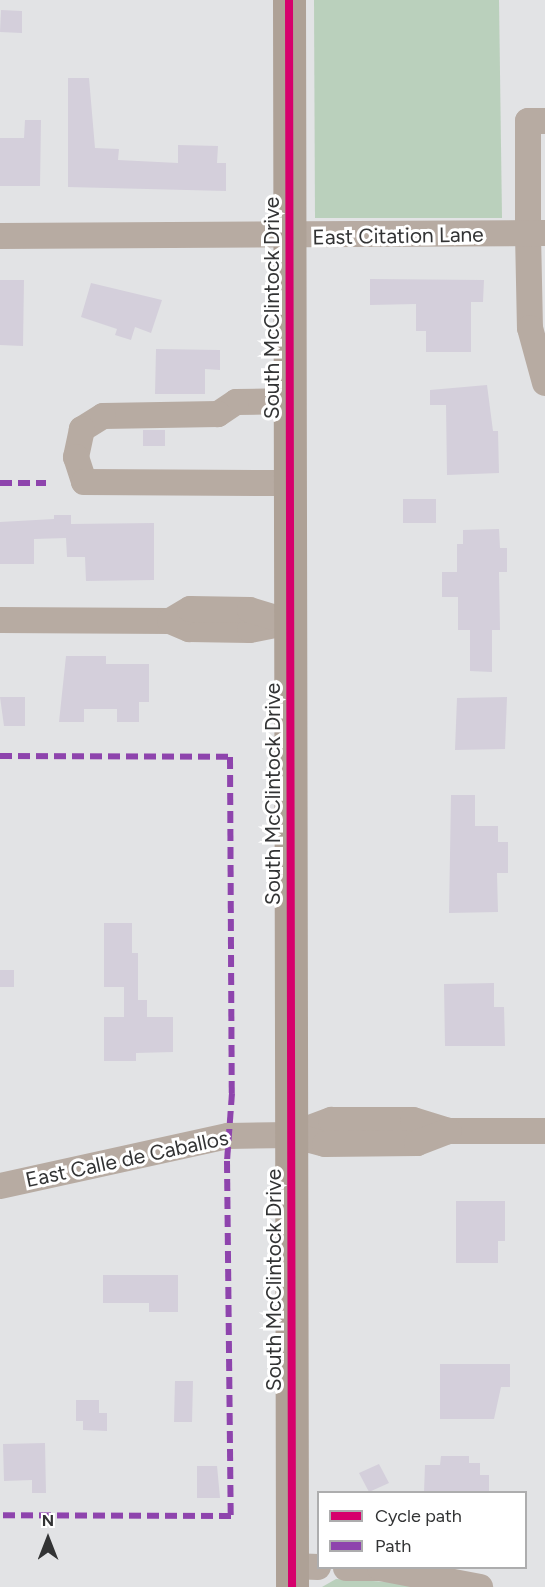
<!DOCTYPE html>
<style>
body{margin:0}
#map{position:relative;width:545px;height:1587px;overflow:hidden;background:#e2e3e5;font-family:Figtree,sans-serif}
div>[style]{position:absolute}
.green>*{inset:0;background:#bad0bc}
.building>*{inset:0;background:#d4cfdb}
.minor>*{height:26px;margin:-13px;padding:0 13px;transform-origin:13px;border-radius:13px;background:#b7aba2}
.major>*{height:33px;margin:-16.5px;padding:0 16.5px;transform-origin:16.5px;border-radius:16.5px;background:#aea196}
.quiet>*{height:6px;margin-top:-3px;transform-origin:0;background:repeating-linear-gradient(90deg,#8e44ad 0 12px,transparent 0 18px)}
.cycleway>*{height:8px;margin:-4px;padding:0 4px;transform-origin:4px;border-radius:4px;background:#d6006c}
span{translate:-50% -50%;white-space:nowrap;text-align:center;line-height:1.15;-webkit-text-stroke:6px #fff;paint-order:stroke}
.street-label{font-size:21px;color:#323334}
.legend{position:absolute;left:317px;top:1491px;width:210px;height:78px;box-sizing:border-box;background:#fff;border:2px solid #adadae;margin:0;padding:8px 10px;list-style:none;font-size:18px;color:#323334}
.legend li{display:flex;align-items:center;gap:12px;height:30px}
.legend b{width:30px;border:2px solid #adadae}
.north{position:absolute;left:18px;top:1509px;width:60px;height:60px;-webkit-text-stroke:4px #fff;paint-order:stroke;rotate:0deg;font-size:16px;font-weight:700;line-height:24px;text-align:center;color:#323334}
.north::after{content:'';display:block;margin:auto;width:21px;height:27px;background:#323334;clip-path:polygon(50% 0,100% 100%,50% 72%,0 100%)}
</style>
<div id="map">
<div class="green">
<div style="clip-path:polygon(314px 0,499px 0,502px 218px,315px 218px)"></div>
<div style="clip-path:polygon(336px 1579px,390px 1582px,423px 1587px,322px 1587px)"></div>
</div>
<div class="building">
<div style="clip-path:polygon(1px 10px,22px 11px,22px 33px,0 32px)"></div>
<div style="clip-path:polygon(68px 78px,89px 78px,95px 148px,119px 149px,118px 160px,178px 163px,178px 145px,218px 146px,217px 163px,226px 163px,226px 191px,68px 187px)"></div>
<div style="clip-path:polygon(25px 120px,41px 120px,40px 186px,0 186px,0 138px,24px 138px)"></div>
<div style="clip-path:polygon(370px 279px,484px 280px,483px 302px,471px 302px,471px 352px,426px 352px,426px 331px,416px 331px,416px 304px,370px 305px)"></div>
<div style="clip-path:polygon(0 280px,24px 280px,23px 346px,0 345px)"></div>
<div style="clip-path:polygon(91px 283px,162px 300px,151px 333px,135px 327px,131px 340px,115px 335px,117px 329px,81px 317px)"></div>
<div style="clip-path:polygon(156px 349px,220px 350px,220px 370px,205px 369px,205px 394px,155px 394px)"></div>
<div style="clip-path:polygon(487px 385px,493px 431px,498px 431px,499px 473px,447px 475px,446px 405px,430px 405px,430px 390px)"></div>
<div style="clip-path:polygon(143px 430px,165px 430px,165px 446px,143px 446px)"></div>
<div style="clip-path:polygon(403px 499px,436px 499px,436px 523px,403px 523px)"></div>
<div style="clip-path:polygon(54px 515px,71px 515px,71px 524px,154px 523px,154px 580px,86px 581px,85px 557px,67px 557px,66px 538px,34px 539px,34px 564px,0 564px,0 522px,54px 519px)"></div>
<div style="clip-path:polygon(499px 529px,500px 548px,507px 548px,507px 572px,499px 572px,500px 630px,492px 630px,492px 672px,470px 671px,470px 630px,458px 630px,458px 597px,442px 597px,442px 572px,457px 572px,457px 544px,463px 544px,463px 530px)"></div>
<div style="clip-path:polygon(66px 656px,106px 656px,106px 664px,149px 664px,149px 702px,139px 702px,139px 722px,117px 722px,117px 709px,84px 709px,84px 722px,59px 722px)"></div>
<div style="clip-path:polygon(0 697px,25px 697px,25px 726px,4px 726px)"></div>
<div style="clip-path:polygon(507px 697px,505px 749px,455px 750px,457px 698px)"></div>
<div style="clip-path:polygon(451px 795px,475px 795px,475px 826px,498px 826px,498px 842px,508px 842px,508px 873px,497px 873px,498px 912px,449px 913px)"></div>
<div style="clip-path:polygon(104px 923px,132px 923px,132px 953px,138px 953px,138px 1000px,147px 1000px,147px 1017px,173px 1017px,173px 1052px,136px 1053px,136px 1061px,104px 1061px,104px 1017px,124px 1017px,124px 987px,104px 987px)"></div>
<div style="clip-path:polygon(0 970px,14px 970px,14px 987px,0 987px)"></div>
<div style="clip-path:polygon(494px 983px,494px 1007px,504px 1007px,505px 1046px,445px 1046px,444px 984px)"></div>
<div style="clip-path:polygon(456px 1201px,505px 1201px,505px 1241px,498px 1241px,498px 1263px,456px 1263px)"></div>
<div style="clip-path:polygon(103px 1275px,178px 1275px,178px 1312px,149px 1312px,149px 1303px,103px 1303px)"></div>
<div style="clip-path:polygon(440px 1364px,510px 1364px,510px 1387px,501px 1387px,494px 1419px,440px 1419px)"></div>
<div style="clip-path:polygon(175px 1381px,193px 1381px,192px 1422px,174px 1422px)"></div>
<div style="clip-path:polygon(76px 1400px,99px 1400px,99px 1413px,107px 1413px,107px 1431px,83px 1430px,83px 1421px,76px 1421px)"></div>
<div style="clip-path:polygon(45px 1443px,46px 1493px,32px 1493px,32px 1480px,4px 1481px,3px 1444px)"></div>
<div style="clip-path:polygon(441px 1456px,469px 1456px,469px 1463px,480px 1463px,480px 1475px,489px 1475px,489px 1492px,424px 1492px,425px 1465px,440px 1465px)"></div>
<div style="clip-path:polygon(379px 1464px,389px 1483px,369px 1492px,359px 1473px)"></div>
<div style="clip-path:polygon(197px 1466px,217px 1466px,220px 1498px,197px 1498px)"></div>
</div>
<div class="minor">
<div style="left:545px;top:121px;width:17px;rotate:180deg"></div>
<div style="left:528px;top:121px;width:113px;rotate:90deg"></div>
<div style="left:528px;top:234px;width:94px;rotate:88.8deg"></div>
<div style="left:530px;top:328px;width:57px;rotate:74.7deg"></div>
<div style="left:0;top:236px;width:545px;rotate:-0.32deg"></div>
<div style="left:290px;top:401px;width:54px;rotate:178.9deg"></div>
<div style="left:236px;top:402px;width:22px;rotate:146deg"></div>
<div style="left:218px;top:414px;width:115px;rotate:179deg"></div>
<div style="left:103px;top:416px;width:25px;rotate:148deg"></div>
<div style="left:82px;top:429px;width:29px;rotate:102deg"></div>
<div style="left:76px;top:457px;width:26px;rotate:72deg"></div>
<div style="left:84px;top:482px;width:206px;rotate:0.3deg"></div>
<div style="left:0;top:620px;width:170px;rotate:0.3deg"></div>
<div style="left:170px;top:621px;width:21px;rotate:23deg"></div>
<div style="left:189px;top:629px;width:61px;rotate:0.9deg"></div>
<div style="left:250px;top:630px;width:41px;rotate:-11.3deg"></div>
<div style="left:170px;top:621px;width:23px;rotate:-31deg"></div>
<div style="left:190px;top:609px;width:60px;rotate:1deg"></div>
<div style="left:250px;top:610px;width:39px;rotate:17deg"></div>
<div style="left:291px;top:1135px;width:43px;rotate:-20.6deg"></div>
<div style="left:331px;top:1120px;width:82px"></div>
<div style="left:413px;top:1120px;width:38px;rotate:17deg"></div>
<div style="left:449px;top:1131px;width:96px"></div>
<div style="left:0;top:1186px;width:233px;rotate:-12.4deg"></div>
<div style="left:228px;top:1136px;width:63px;rotate:-0.9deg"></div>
<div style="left:291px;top:1135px;width:35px;rotate:15deg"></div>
<div style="left:325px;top:1144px;width:92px;rotate:-0.6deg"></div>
<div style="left:417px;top:1143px;width:34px;rotate:-21deg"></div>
<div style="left:292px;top:1566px;width:26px;rotate:2deg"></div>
<div style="left:346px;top:1568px;width:34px"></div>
<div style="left:380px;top:1568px;width:102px;rotate:10.8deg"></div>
</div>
<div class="major">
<div style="left:289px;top:0;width:1587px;rotate:89.89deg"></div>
</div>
<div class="quiet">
<div style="left:0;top:483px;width:46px"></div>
<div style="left:0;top:756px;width:230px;rotate:0.2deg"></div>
<div style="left:230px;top:757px;width:336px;rotate:89.7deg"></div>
<div style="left:232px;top:1093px;width:68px;rotate:94.2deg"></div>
<div style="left:227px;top:1161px;width:355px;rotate:89.4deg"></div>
<div style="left:231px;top:1516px;width:231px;rotate:-179.8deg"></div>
</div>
<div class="cycleway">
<div style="left:289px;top:0;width:1587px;rotate:89.89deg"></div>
</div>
<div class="street-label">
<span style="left:398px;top:236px;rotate:-1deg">East Citation Lane</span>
<span style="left:272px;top:308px;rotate:-90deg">South McClintock Drive</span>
<span style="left:273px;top:794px;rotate:-90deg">South McClintock Drive</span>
<span style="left:127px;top:1159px;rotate:-12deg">East Calle de Caballos</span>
<span style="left:274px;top:1280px;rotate:-90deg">South McClintock Drive</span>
</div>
<ul class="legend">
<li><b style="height:8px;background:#d6006c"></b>Cycle path</li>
<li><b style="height:8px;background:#8e44ad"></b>Path</li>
</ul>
<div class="north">N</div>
</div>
